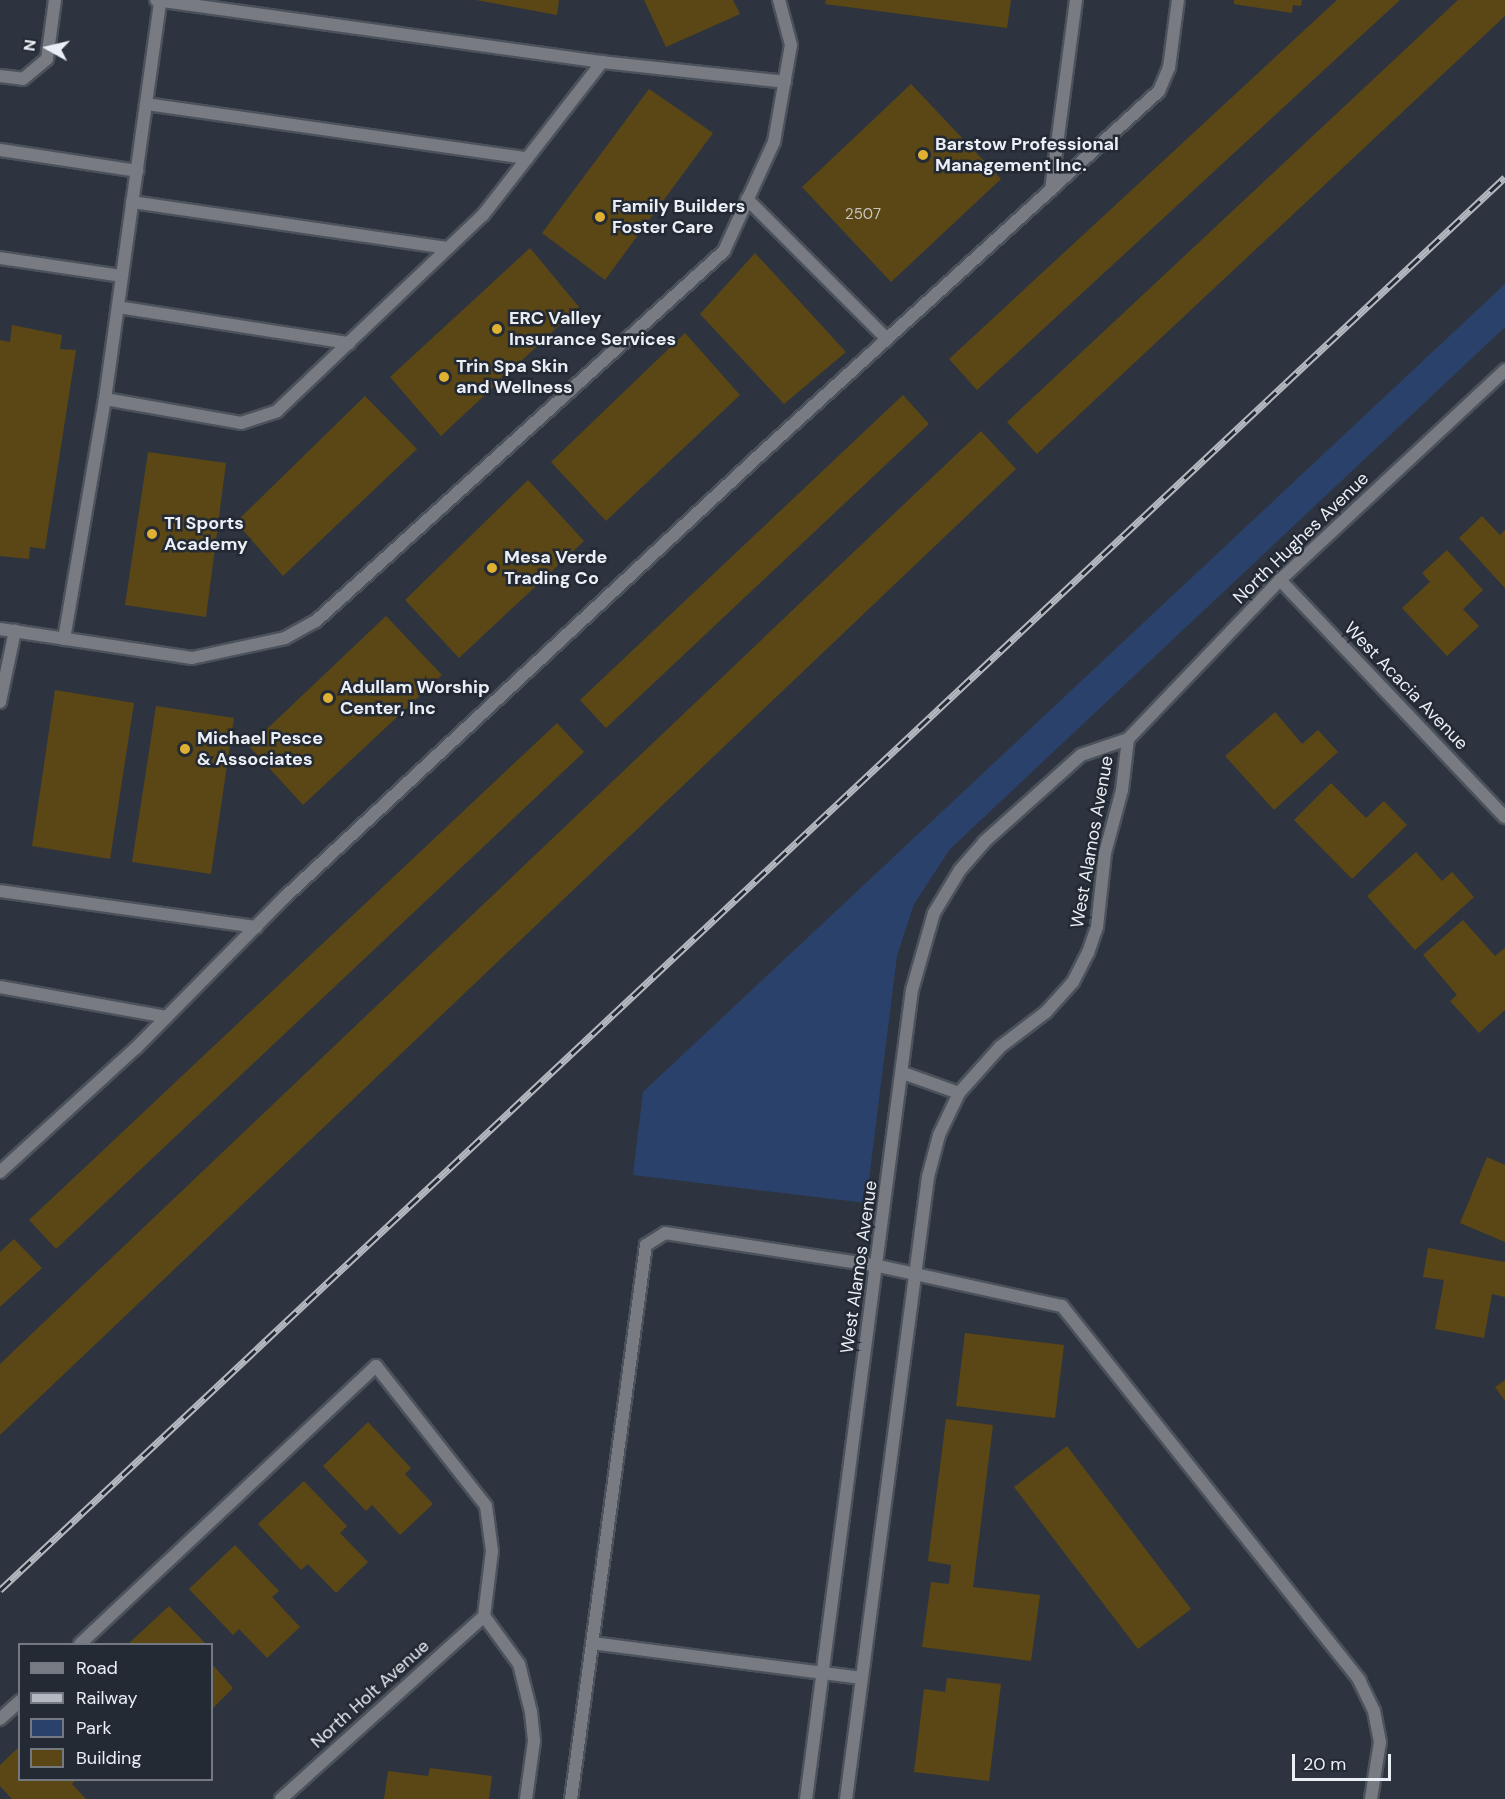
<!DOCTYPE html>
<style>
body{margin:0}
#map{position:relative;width:1505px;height:1799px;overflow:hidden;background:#2e343f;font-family:"DM Sans",sans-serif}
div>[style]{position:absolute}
.green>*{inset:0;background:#2a426b}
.building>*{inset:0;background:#5a4715}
.roads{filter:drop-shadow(2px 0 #4c525c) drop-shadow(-2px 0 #4c525c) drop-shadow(0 2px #4c525c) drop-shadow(0 -2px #4c525c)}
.lane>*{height:12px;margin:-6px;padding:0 6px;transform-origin:6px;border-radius:6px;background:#787b81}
.street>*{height:12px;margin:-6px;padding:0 6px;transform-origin:6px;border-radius:6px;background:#787b81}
.rail>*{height:7px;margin-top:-3.5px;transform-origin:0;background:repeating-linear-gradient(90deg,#242a34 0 14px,#b4b9c1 0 28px);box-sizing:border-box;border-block:2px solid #b4b9c1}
.dots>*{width:16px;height:16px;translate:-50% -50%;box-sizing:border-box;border:3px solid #242a34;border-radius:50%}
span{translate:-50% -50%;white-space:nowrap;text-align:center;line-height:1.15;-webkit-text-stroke:5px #242a34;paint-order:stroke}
.number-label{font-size:15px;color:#c6c4bd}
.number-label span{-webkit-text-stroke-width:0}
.poi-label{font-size:18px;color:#eaeef5;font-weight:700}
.left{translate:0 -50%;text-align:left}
.street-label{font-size:18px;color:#eaeef5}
.legend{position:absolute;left:18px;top:1643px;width:195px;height:138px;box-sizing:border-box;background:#242a34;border:2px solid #737881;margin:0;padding:8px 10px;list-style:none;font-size:18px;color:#eaeef5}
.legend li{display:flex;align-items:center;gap:12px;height:30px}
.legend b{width:30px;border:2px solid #737881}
.north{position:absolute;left:18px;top:18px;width:60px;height:60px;-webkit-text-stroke:4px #242a34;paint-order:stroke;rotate:278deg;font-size:16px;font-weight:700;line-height:24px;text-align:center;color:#eaeef5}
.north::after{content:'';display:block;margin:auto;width:21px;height:27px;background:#eaeef5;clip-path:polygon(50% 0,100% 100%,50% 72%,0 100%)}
.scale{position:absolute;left:1292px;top:1754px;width:99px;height:27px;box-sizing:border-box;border:3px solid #eaeef5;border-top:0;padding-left:8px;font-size:18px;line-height:21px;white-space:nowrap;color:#eaeef5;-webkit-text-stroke:4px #242a34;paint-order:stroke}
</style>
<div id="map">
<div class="green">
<div style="clip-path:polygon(1505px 284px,1505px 327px,950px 849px,914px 904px,897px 956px,866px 1203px,633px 1175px,643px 1092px)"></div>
</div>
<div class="building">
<div style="clip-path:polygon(476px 0,559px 0,557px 15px)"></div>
<div style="clip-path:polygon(644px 0,733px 0,740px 14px,666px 47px)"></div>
<div style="clip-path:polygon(826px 0,1011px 0,1007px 28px,825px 4px)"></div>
<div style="clip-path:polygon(1234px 0,1302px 0,1301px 6px,1293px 5px,1292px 13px,1234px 4px)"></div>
<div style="clip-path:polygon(1337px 0,1400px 0,977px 390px,949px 359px)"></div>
<div style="clip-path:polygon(1458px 0,1505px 0,1505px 16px,1037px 454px,1007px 422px)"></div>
<div style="clip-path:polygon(911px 84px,1001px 179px,891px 282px,802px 187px)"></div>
<div style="clip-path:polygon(649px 89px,713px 133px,605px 280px,542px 233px)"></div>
<div style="clip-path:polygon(530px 248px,579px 307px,441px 436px,390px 377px)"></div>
<div style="clip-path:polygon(755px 253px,846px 352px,784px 404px,700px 314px)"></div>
<div style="clip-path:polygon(12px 325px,62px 335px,60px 349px,76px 350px,45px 549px,30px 547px,29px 559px,0 556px,0 340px,10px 342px)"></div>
<div style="clip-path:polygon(685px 333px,740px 395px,606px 521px,551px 462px)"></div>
<div style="clip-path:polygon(903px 395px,929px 424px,606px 728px,580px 700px)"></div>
<div style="clip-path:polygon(365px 396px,417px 449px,283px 576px,236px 522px)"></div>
<div style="clip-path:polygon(981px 431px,1016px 469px,0 1435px,0 1364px)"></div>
<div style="clip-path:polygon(148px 452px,226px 463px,206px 617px,125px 605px)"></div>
<div style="clip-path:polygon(528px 480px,584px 541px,459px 658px,405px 600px)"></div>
<div style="clip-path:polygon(1482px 516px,1500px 535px,1505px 530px,1505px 588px,1459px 538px)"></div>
<div style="clip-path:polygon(1447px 550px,1483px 590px,1463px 609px,1479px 626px,1447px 656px,1402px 608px,1430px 582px,1422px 573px)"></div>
<div style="clip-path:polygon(386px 616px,442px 675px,303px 805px,249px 746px)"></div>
<div style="clip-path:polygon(55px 690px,134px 703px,110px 859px,32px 846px)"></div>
<div style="clip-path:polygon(156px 706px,234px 718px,211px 874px,132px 862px)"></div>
<div style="clip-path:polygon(1275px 712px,1302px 744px,1318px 730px,1338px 752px,1274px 810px,1225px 756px)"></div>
<div style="clip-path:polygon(557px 723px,584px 752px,56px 1249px,29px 1220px)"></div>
<div style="clip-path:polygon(1331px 783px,1366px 818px,1384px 801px,1407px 825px,1352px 879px,1294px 820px)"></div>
<div style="clip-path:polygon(1416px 852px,1442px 881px,1452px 872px,1474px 897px,1415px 950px,1367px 896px)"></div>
<div style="clip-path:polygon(1463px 920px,1495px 956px,1505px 948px,1505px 1010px,1479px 1033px,1450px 1001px,1457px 995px,1423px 955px)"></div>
<div style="clip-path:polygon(1487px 1157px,1505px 1165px,1505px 1242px,1460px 1223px)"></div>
<div style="clip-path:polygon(14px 1239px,42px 1268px,0 1307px,0 1252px)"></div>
<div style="clip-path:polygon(1428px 1248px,1505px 1262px,1505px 1297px,1492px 1294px,1484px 1338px,1435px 1329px,1444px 1280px,1423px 1277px)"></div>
<div style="clip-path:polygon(965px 1333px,1064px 1345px,1055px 1418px,956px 1406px)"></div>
<div style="clip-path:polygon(1505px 1380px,1505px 1401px,1495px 1387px)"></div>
<div style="clip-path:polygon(946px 1419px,993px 1425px,973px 1587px,1040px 1595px,1031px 1661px,922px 1647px,931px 1582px,949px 1584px,951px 1565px,928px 1561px)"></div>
<div style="clip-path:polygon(368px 1422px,411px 1468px,405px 1474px,433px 1504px,400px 1535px,372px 1505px,366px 1511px,323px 1466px)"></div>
<div style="clip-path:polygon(1067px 1446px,1191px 1609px,1138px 1649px,1014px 1487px)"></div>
<div style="clip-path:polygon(304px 1481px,347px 1526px,340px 1533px,368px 1562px,336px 1593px,308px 1564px,301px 1570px,258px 1524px)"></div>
<div style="clip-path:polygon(235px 1545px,279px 1591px,272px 1597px,300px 1627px,267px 1658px,239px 1629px,233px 1635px,189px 1589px)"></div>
<div style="clip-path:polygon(169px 1606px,206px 1644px,128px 1644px)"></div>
<div style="clip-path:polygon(212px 1664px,233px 1688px,212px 1709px)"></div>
<div style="clip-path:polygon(947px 1678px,1001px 1684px,989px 1781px,914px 1772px,924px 1689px,945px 1692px)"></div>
<div style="clip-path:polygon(20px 1746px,20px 1780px,76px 1780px,72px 1784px,86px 1799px,12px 1799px,0 1786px,0 1765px)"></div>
<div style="clip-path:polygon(430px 1768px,492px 1776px,489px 1799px,384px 1799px,388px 1771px,428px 1776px)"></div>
</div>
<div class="roads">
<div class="lane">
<div style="left:602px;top:62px;width:184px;rotate:6.2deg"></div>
<div style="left:0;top:76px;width:23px;rotate:7deg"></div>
<div style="left:23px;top:79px;width:31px;rotate:-40deg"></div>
<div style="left:47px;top:59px;width:60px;rotate:-82.3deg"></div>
<div style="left:146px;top:104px;width:385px;rotate:8.1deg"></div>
<div style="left:0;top:150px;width:139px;rotate:8.7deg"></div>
<div style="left:1051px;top:190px;width:192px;rotate:-82.5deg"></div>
<div style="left:747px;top:199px;width:198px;rotate:45deg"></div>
<div style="left:132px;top:202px;width:319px;rotate:8.3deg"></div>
<div style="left:0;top:258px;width:123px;rotate:8.4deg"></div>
<div style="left:118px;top:307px;width:234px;rotate:8.9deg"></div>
<div style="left:105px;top:399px;width:402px;rotate:-82.1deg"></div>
<div style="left:64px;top:639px;width:243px;rotate:-80.3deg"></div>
<div style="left:105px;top:399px;width:138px;rotate:10deg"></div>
<div style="left:241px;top:423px;width:38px;rotate:-18deg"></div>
<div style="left:277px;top:411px;width:284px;rotate:-43.6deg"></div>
<div style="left:483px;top:215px;width:194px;rotate:-52.1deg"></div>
<div style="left:602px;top:62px;width:450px;rotate:-172.1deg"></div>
<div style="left:0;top:702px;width:73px;rotate:-78.1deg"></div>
<div style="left:0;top:891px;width:259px;rotate:8deg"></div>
<div style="left:0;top:987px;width:169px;rotate:10.2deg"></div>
<div style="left:0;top:1172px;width:184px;rotate:-42.4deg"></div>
<div style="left:136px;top:1048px;width:212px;rotate:-45.4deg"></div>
<div style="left:285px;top:897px;width:654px;rotate:-42.96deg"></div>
<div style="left:764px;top:451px;width:534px;rotate:-42.35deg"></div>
<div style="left:1159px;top:91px;width:25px;rotate:-67deg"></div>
<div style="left:1169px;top:68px;width:69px;rotate:-82.5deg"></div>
<div style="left:80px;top:1644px;width:406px;rotate:-43.2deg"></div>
<div style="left:376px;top:1366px;width:178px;rotate:51.8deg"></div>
<div style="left:486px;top:1506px;width:45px;rotate:82.4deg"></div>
<div style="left:492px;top:1551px;width:65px;rotate:97deg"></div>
<div style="left:484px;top:1616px;width:59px;rotate:53.9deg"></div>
<div style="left:519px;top:1664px;width:49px;rotate:76deg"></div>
<div style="left:531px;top:1712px;width:29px;rotate:84deg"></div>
<div style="left:534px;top:1741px;width:59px;rotate:97.9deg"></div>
<div style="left:0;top:1719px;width:27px;rotate:-42deg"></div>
</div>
<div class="street">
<div style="left:1280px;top:580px;width:327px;rotate:46.5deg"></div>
<div style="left:0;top:629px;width:194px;rotate:8.6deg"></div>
<div style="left:192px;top:658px;width:95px;rotate:-12.1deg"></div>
<div style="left:285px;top:638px;width:35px;rotate:-29deg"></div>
<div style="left:316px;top:621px;width:551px;rotate:-42.2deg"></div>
<div style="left:724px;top:251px;width:120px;rotate:-65.4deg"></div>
<div style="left:774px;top:142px;width:98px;rotate:-80.1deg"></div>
<div style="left:791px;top:45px;width:47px;rotate:-104.9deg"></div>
<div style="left:903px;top:1073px;width:59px;rotate:19.7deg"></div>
<div style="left:592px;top:1643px;width:272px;rotate:7.4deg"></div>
<div style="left:281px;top:1799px;width:273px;rotate:-42deg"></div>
<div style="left:571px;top:1799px;width:559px;rotate:-82.29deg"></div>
<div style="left:646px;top:1245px;width:22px;rotate:-32deg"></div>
<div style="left:665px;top:1233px;width:216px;rotate:8.8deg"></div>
<div style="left:878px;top:1266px;width:188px;rotate:12.3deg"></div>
<div style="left:1062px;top:1306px;width:478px;rotate:51.5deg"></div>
<div style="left:1359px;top:1680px;width:34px;rotate:64deg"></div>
<div style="left:1374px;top:1711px;width:32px;rotate:79deg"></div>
<div style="left:1380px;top:1742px;width:58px;rotate:99deg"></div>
<div style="left:806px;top:1799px;width:816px;rotate:-82.54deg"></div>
<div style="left:912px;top:990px;width:80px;rotate:-74.1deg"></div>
<div style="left:934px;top:913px;width:50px;rotate:-58.8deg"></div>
<div style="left:960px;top:870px;width:37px;rotate:-49deg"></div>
<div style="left:984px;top:842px;width:130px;rotate:-41.9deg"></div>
<div style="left:1081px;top:755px;width:50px;rotate:-18.8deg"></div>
<div style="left:1128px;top:739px;width:220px;rotate:-46.3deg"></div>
<div style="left:1280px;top:580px;width:308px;rotate:-43deg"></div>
<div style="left:846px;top:1799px;width:627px;rotate:-82.49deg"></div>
<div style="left:928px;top:1177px;width:43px;rotate:-75.3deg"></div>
<div style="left:939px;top:1135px;width:47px;rotate:-64.5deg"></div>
<div style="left:959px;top:1093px;width:62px;rotate:-48.3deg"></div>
<div style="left:1000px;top:1047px;width:58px;rotate:-37.3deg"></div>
<div style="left:1046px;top:1012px;width:40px;rotate:-48deg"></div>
<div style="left:1073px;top:982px;width:33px;rotate:-63deg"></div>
<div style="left:1088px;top:953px;width:28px;rotate:-71deg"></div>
<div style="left:1097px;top:927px;width:74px;rotate:-83.8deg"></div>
<div style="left:1105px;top:853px;width:65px;rotate:-74.9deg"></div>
<div style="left:1122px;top:790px;width:51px;rotate:-83.3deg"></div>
</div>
</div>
<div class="rail">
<div style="left:0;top:1590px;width:2064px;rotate:-43.19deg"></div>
</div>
<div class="dots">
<div style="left:923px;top:155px;background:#deb133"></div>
<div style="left:600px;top:217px;background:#deb133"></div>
<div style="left:497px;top:329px;background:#deb133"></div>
<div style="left:444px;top:377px;background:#deb133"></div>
<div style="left:152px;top:534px;background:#deb133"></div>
<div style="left:492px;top:568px;background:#deb133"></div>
<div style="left:328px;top:698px;background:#deb133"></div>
<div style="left:185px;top:749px;background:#deb133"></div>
</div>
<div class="number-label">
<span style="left:863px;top:215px">2507</span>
</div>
<div class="poi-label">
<span class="left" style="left:935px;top:155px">Barstow Professional<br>Management Inc.</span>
<span class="left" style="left:612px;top:217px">Family Builders<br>Foster Care</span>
<span class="left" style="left:509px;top:329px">ERC Valley<br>Insurance Services</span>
<span class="left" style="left:456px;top:377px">Trin Spa Skin<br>and Wellness</span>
<span class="left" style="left:164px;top:534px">T1 Sports<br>Academy</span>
<span class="left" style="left:504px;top:568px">Mesa Verde<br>Trading Co</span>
<span class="left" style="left:340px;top:698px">Adullam Worship<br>Center, Inc</span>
<span class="left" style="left:197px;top:749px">Michael Pesce<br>&amp; Associates</span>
</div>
<div class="street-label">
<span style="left:1301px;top:538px;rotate:-44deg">North Hughes Avenue</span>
<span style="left:1406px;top:686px;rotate:46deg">West Acacia Avenue</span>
<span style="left:1092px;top:842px;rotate:-80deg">West Alamos Avenue</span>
<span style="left:859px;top:1267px;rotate:-82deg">West Alamos Avenue</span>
<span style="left:370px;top:1694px;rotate:-42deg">North Holt Avenue</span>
</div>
<ul class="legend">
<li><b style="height:8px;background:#787b81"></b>Road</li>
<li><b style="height:8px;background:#b4b9c1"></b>Railway</li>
<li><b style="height:16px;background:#2a426b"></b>Park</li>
<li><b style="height:16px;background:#5a4715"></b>Building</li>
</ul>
<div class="north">N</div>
<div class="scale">20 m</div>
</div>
